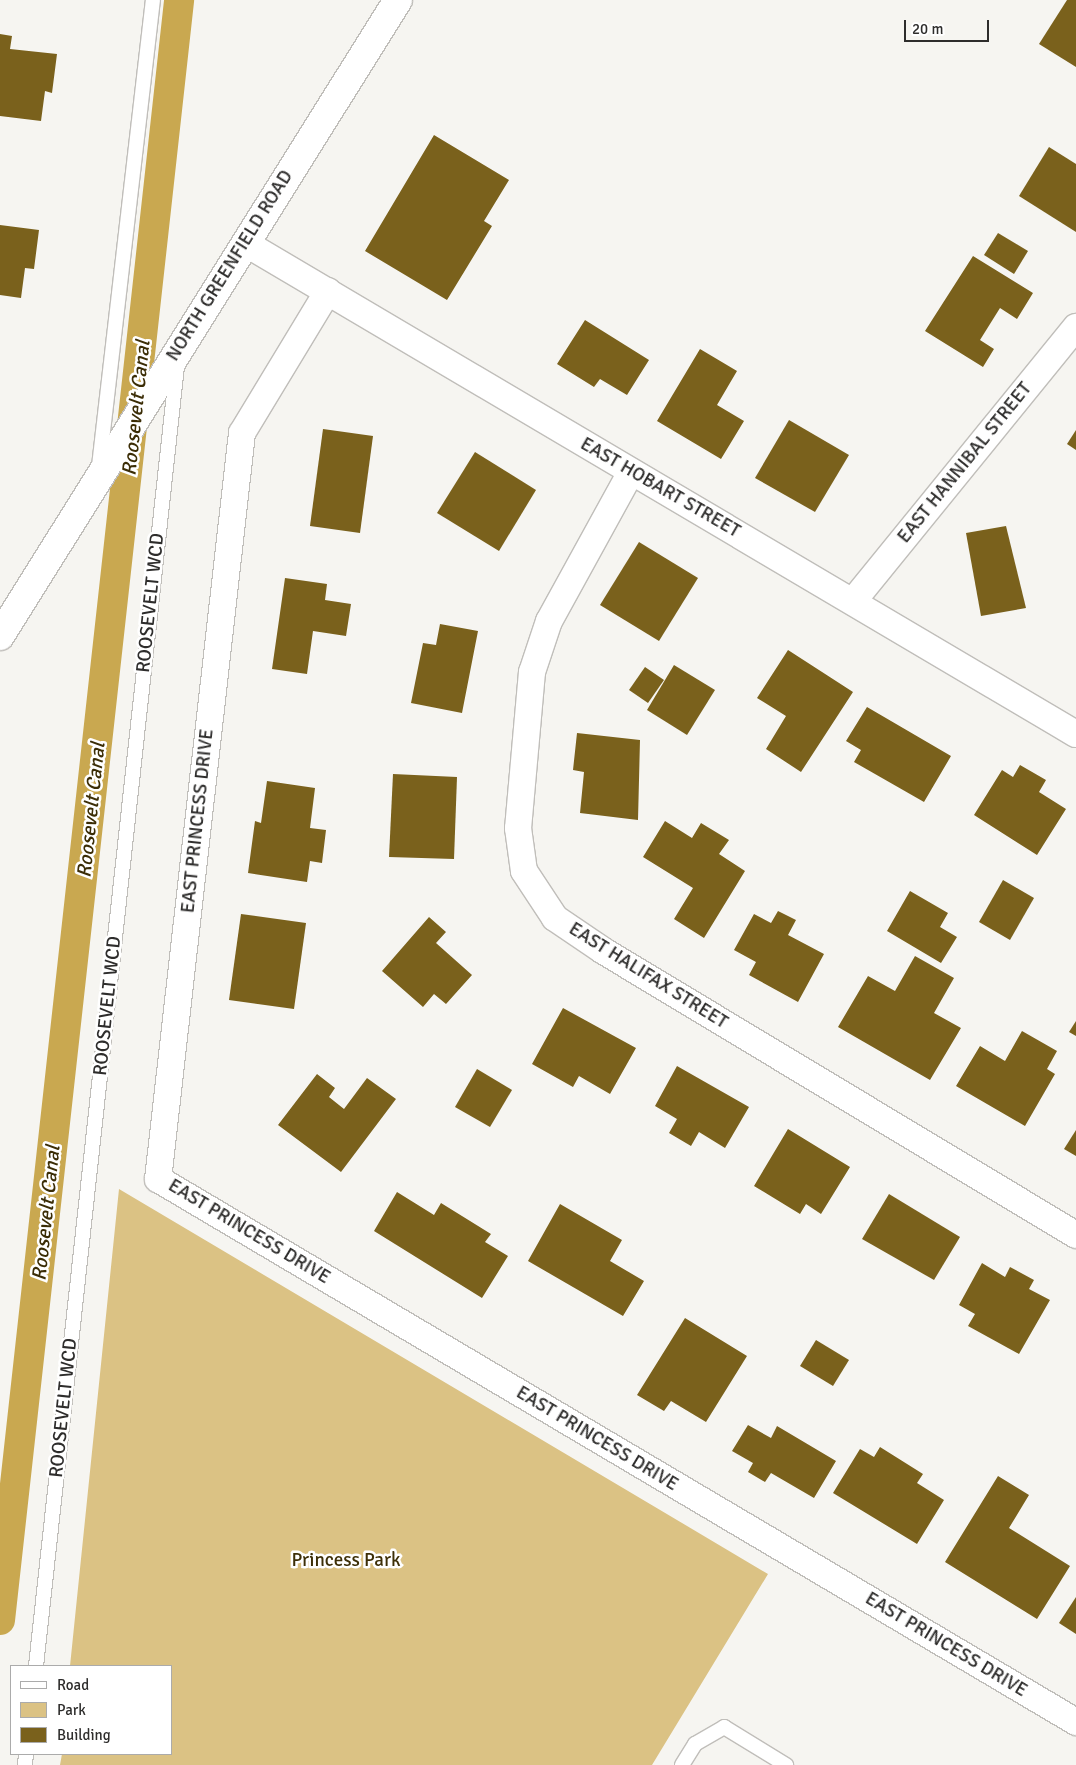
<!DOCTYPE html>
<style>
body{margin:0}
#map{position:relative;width:1076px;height:1765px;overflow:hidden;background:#f6f5f1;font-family:Signika,sans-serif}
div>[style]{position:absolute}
.green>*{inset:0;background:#dbc284}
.canal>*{height:30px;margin:-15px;padding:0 15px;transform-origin:15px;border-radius:15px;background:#c9a850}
.building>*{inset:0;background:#7a611c}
.roads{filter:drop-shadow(1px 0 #c0beba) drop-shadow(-1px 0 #c0beba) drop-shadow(0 1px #c0beba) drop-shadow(0 -1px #c0beba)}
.lane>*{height:14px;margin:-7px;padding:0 7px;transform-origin:7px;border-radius:7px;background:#fff}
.street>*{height:26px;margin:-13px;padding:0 13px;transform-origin:13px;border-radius:13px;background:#fff}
.secondary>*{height:28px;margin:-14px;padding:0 14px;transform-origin:14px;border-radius:14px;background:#fff}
span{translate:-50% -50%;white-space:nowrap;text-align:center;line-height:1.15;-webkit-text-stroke:5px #fff;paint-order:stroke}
.street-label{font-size:19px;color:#2e2d2c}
.park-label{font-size:19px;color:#3d2f07}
.water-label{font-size:20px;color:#3b2d06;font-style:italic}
.legend{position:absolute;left:10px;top:1665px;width:162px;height:90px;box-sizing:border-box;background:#fff;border:1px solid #ababab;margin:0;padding:6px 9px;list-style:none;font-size:15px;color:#2e2d2c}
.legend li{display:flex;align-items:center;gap:10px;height:25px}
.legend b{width:25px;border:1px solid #ababab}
.scale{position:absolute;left:904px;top:20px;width:85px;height:22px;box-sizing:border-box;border:2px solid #2e2d2c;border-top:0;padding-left:6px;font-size:15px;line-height:18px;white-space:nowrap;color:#2e2d2c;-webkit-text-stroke:4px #fff;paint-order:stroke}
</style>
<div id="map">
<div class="green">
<div style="clip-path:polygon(119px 1189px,768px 1574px,652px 1765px,60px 1765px,62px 1754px,171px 1754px,171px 1666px,70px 1666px)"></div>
</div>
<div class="canal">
<div style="left:0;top:1620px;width:1630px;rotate:-83.69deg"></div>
</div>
<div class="building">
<div style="clip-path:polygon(1067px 0,1076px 0,1076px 67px,1039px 44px)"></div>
<div style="clip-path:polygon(0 34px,12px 36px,10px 49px,57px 54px,52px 93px,45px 91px,41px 121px,0 116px)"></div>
<div style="clip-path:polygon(434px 135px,509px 180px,484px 221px,492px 226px,447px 300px,365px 251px)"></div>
<div style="clip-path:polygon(1049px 147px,1076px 164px,1076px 232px,1019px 196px)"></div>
<div style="clip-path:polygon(0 225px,39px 230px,34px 269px,25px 268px,21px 298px,0 295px)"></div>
<div style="clip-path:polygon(998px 233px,1028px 251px,1014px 274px,984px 255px)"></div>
<div style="clip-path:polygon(973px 256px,1033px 293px,1017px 319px,1000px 308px,980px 340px,994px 349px,983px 367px,925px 331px)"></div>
<div style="clip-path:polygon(585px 320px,649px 360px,627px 395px,600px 379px,594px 387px,557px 364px)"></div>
<div style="clip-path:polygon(700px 349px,737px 371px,717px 405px,744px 421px,721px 459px,657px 421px)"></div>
<div style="clip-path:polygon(789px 420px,849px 455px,815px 512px,755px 478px)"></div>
<div style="clip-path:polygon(323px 429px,373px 436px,360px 533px,310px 526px)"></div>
<div style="clip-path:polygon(1076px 430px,1076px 450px,1067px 444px)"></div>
<div style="clip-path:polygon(475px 452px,536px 490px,499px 551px,437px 513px)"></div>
<div style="clip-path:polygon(1006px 526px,1026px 608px,981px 616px,966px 533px)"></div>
<div style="clip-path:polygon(639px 542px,698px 578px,659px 641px,600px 605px)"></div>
<div style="clip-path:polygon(285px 578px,327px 584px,325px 600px,351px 604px,346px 636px,313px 631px,307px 674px,272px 669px)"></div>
<div style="clip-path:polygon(440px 624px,478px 631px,462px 713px,411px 703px,423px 643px,436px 645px)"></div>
<div style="clip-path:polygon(788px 650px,853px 692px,801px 772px,766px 749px,786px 716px,757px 698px)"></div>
<div style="clip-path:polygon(674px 665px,715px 690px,687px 735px,647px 710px)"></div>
<div style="clip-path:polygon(645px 667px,664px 680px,648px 703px,629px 690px)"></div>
<div style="clip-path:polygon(867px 707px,951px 756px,924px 802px,854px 762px,861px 750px,846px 741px)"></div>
<div style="clip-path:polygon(577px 733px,640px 740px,638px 820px,580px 813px,584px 772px,573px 770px)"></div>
<div style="clip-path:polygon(1020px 765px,1046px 780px,1039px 792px,1066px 809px,1037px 855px,974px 815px,1002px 770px,1013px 777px)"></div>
<div style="clip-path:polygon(393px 774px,457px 777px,454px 859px,389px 857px)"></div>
<div style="clip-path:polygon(267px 781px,315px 788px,310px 828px,326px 830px,322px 863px,310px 861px,307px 882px,248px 873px,255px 821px,261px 823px)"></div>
<div style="clip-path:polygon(665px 821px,692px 838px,701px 823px,729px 840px,719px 854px,745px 871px,704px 938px,674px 919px,693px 888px,643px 857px)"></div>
<div style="clip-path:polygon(1003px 880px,1034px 898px,1010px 940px,979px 922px)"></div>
<div style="clip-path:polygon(910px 891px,948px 913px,940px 927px,957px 937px,941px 963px,887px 931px)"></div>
<div style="clip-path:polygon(778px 911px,796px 920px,788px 935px,824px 954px,798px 1002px,749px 975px,756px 962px,734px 950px,754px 914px,771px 923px)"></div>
<div style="clip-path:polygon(241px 914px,306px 923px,294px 1009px,229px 1000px)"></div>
<div style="clip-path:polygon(429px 917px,446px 932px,436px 943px,472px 975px,446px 1004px,434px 994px,423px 1007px,382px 971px)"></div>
<div style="clip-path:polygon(915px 956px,954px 978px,934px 1013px,961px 1028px,930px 1080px,838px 1027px,868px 976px,895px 991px)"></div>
<div style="clip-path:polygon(563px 1008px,636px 1048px,610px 1094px,579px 1076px,573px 1087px,532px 1064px)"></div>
<div style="clip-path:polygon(1076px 1021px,1076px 1036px,1069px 1032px)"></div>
<div style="clip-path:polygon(1022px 1031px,1057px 1051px,1047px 1069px,1055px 1074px,1025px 1126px,956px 1086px,980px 1046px,1005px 1061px)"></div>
<div style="clip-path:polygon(677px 1066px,749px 1107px,725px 1148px,699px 1132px,691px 1146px,669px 1133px,677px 1119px,655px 1106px)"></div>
<div style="clip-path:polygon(477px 1069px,512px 1090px,490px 1127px,455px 1107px)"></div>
<div style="clip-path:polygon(317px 1074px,335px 1088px,329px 1097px,344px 1109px,367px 1078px,396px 1099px,341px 1172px,278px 1125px)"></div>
<div style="clip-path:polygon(788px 1129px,850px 1167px,821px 1214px,806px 1204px,800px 1214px,754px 1186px)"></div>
<div style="clip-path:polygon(1076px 1130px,1076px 1156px,1064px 1149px)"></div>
<div style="clip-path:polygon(397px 1192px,434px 1215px,441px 1203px,491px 1234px,485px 1242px,508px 1256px,482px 1298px,374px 1231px)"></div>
<div style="clip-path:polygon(889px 1194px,960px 1237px,934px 1280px,862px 1239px)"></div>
<div style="clip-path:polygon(560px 1204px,622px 1240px,610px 1261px,644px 1281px,623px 1316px,528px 1261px)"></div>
<div style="clip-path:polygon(982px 1263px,1005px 1277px,1010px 1267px,1034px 1280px,1029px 1289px,1050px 1300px,1019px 1354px,968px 1326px,975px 1314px,959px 1305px)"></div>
<div style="clip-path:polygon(685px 1318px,747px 1356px,706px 1422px,671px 1401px,664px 1411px,637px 1395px)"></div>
<div style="clip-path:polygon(816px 1340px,849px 1360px,833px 1386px,800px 1366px)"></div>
<div style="clip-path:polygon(748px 1425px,771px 1438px,777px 1426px,836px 1461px,814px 1498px,771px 1473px,765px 1482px,748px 1472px,753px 1463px,732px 1451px)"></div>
<div style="clip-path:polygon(880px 1447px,923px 1474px,917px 1483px,944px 1500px,917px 1544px,833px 1493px,860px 1449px,874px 1457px)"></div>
<div style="clip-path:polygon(998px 1476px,1029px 1495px,1009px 1528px,1070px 1566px,1037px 1619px,945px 1562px)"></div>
<div style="clip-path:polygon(1076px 1597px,1076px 1634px,1059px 1623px)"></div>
</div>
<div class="roads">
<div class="lane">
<div style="left:99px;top:466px;width:469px;rotate:-83.4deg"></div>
<div style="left:36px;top:1666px;width:1309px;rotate:-83.81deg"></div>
<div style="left:25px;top:1765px;width:11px;rotate:-85deg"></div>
<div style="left:682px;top:1765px;width:25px;rotate:-58deg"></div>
<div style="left:695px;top:1744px;width:34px;rotate:-30deg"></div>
<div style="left:724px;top:1727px;width:73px;rotate:31.5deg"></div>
</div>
<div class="street">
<div style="left:245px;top:243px;width:965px;rotate:30.58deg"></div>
<div style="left:328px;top:291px;width:166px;rotate:121.2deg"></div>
<div style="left:242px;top:433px;width:751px;rotate:96.42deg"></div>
<div style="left:158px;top:1179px;width:1067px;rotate:30.6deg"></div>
<div style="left:631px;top:472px;width:170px;rotate:118.8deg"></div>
<div style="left:549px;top:621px;width:54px;rotate:108.4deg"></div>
<div style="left:532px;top:672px;width:157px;rotate:95.1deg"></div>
<div style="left:518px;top:828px;width:43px;rotate:82.1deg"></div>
<div style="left:524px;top:871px;width:56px;rotate:56.6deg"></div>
<div style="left:555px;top:918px;width:57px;rotate:34.2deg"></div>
<div style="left:602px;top:950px;width:553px;rotate:31.02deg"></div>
<div style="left:854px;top:600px;width:352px;rotate:-50.9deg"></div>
</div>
<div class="secondary">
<div style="left:0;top:636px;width:750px;rotate:-57.96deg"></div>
</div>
</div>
<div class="street-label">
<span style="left:230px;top:266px;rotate:-58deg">NORTH GREENFIELD ROAD</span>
<span style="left:965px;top:463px;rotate:-51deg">EAST HANNIBAL STREET</span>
<span style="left:660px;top:488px;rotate:30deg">EAST HOBART STREET</span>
<span style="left:151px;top:603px;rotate:-84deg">ROOSEVELT WCD</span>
<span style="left:198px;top:821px;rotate:-84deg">EAST PRINCESS DRIVE</span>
<span style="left:648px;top:976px;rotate:32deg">EAST HALIFAX STREET</span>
<span style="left:108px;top:1006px;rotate:-84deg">ROOSEVELT WCD</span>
<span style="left:249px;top:1232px;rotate:31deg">EAST PRINCESS DRIVE</span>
<span style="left:64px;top:1408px;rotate:-84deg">ROOSEVELT WCD</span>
<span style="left:597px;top:1439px;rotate:31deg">EAST PRINCESS DRIVE</span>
<span style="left:946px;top:1645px;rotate:31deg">EAST PRINCESS DRIVE</span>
</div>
<div class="park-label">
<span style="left:346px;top:1561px">Princess Park</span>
</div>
<div class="water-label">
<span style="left:136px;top:408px;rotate:-84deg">Roosevelt Canal</span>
<span style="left:91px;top:810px;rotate:-84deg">Roosevelt Canal</span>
<span style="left:46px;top:1213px;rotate:-84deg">Roosevelt Canal</span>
</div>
<ul class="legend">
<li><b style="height:6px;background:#fff"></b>Road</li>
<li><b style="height:14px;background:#dbc284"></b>Park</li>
<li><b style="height:14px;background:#7a611c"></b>Building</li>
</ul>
<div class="scale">20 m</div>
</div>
